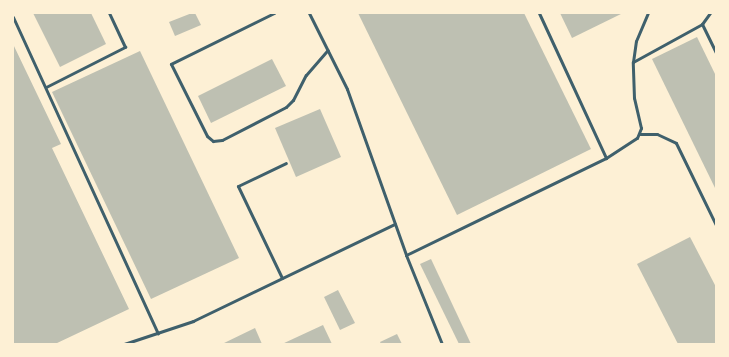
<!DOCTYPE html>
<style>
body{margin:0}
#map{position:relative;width:729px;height:357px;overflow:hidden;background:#fdf0d5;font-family:"PT Sans Narrow",sans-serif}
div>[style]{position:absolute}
.building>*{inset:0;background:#bec0b2}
.service>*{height:3px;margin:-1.5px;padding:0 1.5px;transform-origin:1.5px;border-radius:1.5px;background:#3f606c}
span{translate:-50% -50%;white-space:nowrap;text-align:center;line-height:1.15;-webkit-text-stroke:3px #fdf0d5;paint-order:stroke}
.frame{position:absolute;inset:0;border:14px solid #fdf0d5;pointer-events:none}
</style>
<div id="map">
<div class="building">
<div style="clip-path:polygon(33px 13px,91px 13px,106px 44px,60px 67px)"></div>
<div style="clip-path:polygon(192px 13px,195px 13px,201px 25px,175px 36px,169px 22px)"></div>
<div style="clip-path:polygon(358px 13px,524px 13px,591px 149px,457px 215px)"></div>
<div style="clip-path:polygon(560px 13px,623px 13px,572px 38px)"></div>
<div style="clip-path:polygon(697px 37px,716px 76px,716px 190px,652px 59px)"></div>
<div style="clip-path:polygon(13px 44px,61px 144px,52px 148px,129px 309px,55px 344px,13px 344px)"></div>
<div style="clip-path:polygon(140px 51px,239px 258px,151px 299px,52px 92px)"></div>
<div style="clip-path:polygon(272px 59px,286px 86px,211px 123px,198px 96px)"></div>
<div style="clip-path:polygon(320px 109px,341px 157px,296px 177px,275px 128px)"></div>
<div style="clip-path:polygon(690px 237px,716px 287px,716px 344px,678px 344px,637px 264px)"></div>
<div style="clip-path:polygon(431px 259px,471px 344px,459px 344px,420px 264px)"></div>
<div style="clip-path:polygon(338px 290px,355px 323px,340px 330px,324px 297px)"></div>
<div style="clip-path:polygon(323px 325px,332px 344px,282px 344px)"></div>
<div style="clip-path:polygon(255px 328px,262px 344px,222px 344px)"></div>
<div style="clip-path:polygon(397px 334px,402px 344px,381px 344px,380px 342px)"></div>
</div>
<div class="service">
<div style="left:274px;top:13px;width:115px;rotate:153.7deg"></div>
<div style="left:171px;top:64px;width:80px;rotate:63.4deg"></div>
<div style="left:207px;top:136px;width:8px;rotate:40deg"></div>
<div style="left:213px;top:141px;width:9px;rotate:-6deg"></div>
<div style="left:222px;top:140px;width:72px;rotate:-27.3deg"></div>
<div style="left:286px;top:107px;width:10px;rotate:-45deg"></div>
<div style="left:293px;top:100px;width:28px;rotate:-63deg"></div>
<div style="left:306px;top:75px;width:33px;rotate:-49deg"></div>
<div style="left:309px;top:13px;width:85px;rotate:63.4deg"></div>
<div style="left:347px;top:89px;width:176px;rotate:70.4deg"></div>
<div style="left:406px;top:255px;width:96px;rotate:68deg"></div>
<div style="left:539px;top:13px;width:160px;rotate:65.2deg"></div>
<div style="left:13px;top:17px;width:348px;rotate:65.4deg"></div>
<div style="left:702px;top:24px;width:32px;rotate:64deg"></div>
<div style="left:633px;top:62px;width:79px;rotate:-28.8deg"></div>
<div style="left:702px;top:24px;width:14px;rotate:-54deg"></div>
<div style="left:46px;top:87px;width:89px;rotate:-26.9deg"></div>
<div style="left:125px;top:47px;width:38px;rotate:-115deg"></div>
<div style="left:640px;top:134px;width:17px"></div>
<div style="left:657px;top:134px;width:21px;rotate:25deg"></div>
<div style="left:676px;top:143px;width:91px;rotate:64deg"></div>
<div style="left:406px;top:255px;width:222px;rotate:-25.9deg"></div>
<div style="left:606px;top:158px;width:37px;rotate:-33deg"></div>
<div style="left:637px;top:138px;width:11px;rotate:-68deg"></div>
<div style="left:641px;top:128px;width:31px;rotate:-103deg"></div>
<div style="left:634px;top:98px;width:36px;rotate:-92deg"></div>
<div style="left:633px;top:62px;width:21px;rotate:-82deg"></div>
<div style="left:636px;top:41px;width:30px;rotate:-67deg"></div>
<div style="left:282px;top:278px;width:102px;rotate:-115.6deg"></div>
<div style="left:238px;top:186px;width:53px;rotate:-25.6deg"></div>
<div style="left:124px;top:344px;width:73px;rotate:-18.4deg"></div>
<div style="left:193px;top:321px;width:224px;rotate:-25.7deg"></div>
</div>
<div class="frame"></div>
</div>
